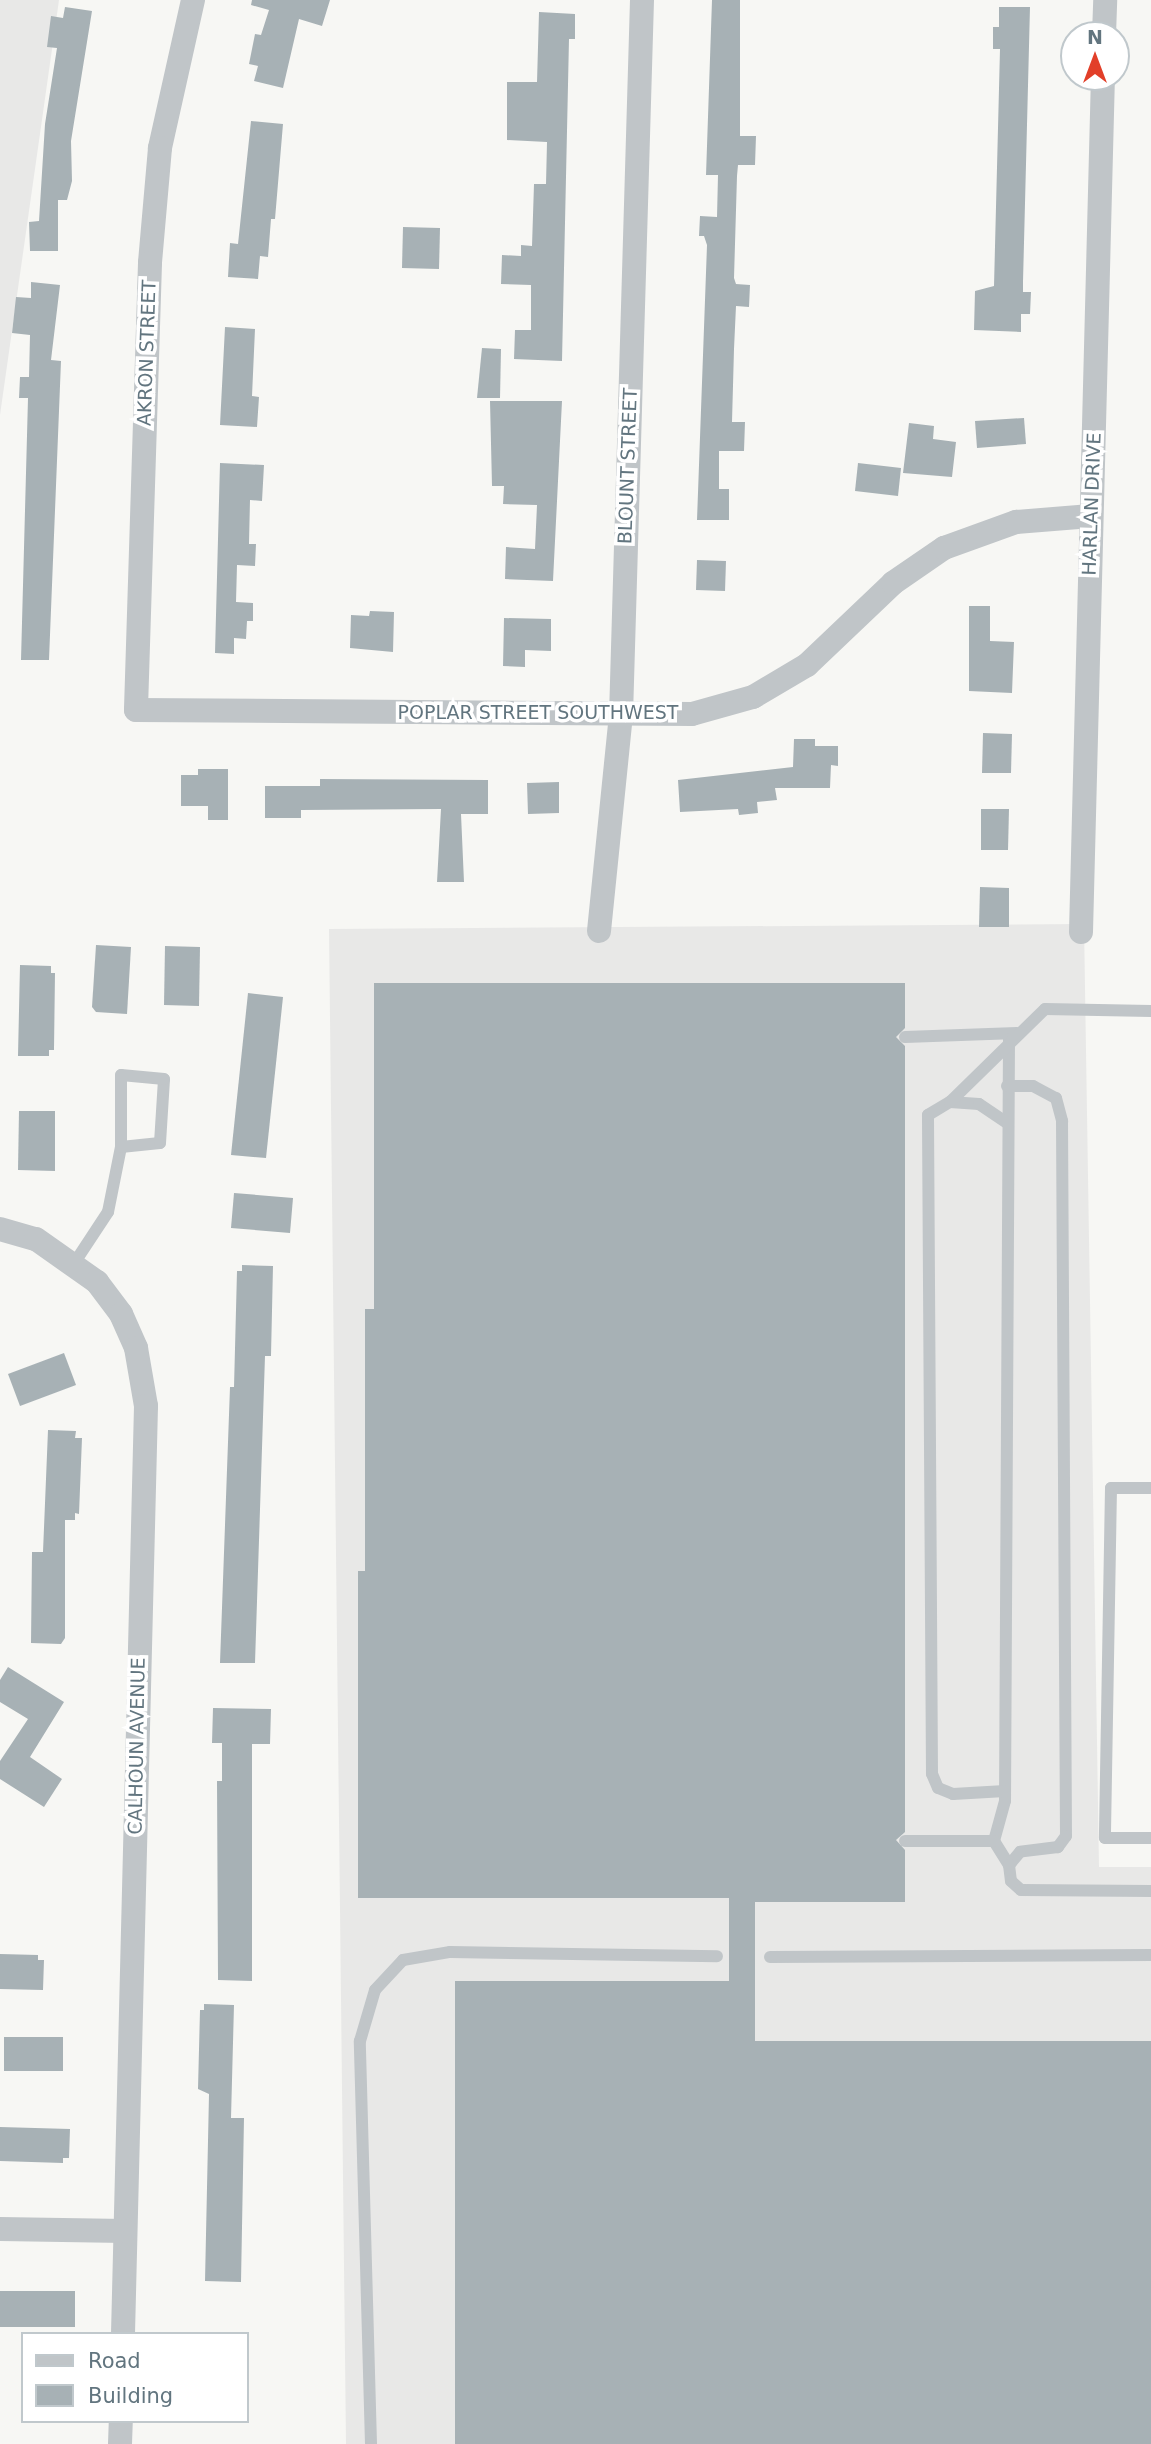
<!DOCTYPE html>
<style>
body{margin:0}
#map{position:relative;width:1151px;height:2444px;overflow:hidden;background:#f7f7f4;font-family:"DejaVu Sans",sans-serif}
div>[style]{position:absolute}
.built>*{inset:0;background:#e8e8e7}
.building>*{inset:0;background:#a7b1b5}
.service>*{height:12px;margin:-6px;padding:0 6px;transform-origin:6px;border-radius:6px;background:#c0c5c8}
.minor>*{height:24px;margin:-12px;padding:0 12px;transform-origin:12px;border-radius:12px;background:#c0c5c8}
span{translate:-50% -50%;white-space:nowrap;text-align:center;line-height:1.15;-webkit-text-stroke:7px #fff;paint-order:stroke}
.street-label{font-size:19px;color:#62757f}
.legend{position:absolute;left:21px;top:2332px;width:228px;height:91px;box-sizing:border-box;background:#fff;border:2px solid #c0c8cc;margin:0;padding:9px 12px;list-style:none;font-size:21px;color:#62757f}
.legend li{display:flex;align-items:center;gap:14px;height:35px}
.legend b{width:35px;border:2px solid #c0c8cc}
.north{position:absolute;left:1060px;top:21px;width:70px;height:70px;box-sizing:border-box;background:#fff;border:2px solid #c0c8cc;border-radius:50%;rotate:0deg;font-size:19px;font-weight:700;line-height:28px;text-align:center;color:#62757f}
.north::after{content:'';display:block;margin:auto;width:24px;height:32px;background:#e23f29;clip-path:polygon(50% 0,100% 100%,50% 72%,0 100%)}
</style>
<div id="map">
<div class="built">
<div style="clip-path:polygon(0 0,59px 0,0 415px)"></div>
<div style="clip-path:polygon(1084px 924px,1099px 1867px,1151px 1867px,1151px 2444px,346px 2444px,329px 929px)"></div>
</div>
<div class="building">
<div style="clip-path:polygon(252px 0,330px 0,322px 26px,299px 19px,283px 88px,254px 81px,258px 66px,249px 64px,255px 34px,261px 35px,269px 10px,251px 5px)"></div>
<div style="clip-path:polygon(712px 0,740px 0,740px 136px,756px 136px,755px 165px,738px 165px,737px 176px,734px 278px,736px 284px,750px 285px,749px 307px,736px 306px,734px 349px,732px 422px,745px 422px,744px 451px,719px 451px,719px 489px,729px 489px,729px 520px,697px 520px,707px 245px,704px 236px,699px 236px,700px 216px,717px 217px,718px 175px,706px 175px)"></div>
<div style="clip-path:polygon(65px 7px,92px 11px,71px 141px,72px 181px,67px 200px,58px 200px,58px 251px,30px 251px,29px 222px,39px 221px,45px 124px,57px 48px,47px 47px,51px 16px,63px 18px)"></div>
<div style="clip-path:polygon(999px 7px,1030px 7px,1023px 282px,1023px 292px,1031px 292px,1030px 314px,1021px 314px,1021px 332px,974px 330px,975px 291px,994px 286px,1000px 49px,993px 49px,993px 27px,999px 27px)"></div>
<div style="clip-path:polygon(539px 12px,575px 14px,575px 39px,569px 39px,562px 361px,514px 359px,515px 330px,531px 330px,531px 285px,501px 284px,502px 255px,521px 256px,521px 245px,532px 246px,534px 184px,546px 184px,547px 142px,507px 140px,507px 82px,537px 82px)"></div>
<div style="clip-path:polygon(251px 121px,283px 124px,275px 219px,271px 219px,268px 257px,260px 256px,258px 279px,228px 277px,230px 243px,238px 244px)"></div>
<div style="clip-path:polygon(403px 227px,440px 228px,439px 269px,402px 268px)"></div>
<div style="clip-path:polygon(31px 282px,60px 285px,51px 360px,61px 361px,49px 660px,21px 660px,28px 398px,19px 398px,20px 377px,29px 377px,30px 335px,12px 333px,16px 297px,31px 298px)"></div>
<div style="clip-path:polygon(225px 327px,255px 329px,252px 396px,259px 397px,257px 427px,220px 425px)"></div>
<div style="clip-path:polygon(482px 348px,501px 349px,500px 398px,477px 398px)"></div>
<div style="clip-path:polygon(490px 401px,562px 401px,553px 581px,505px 579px,506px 547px,535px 549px,537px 505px,503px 504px,504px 486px,492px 486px)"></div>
<div style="clip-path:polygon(1024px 418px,1026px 444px,977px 448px,975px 421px)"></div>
<div style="clip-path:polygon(909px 423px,934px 426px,933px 439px,956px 442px,952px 477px,903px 473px)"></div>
<div style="clip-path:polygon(220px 463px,264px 465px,262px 501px,250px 500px,249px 544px,256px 544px,255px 566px,237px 565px,236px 602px,253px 603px,253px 621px,247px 621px,246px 639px,234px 638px,234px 654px,215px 653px)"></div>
<div style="clip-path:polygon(858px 463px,901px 468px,898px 496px,855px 491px)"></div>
<div style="clip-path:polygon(697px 560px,726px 561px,725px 591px,696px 590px)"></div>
<div style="clip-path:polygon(969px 606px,990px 606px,990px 641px,1014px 642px,1012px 693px,969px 691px)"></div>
<div style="clip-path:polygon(370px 611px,394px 612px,393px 652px,350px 648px,351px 615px,369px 616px)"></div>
<div style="clip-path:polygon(504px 618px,551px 619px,551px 651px,525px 650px,525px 667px,503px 666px)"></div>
<div style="clip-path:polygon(983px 733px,1012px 734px,1011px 773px,982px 773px)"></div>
<div style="clip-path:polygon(794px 739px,815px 739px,815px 746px,838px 746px,838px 766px,831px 765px,830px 788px,775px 788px,777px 800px,757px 802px,758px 813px,739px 815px,738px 809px,680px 812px,678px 780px,793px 767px)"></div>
<div style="clip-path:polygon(198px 769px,228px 769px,228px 820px,208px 820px,208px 806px,181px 806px,181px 775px,198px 775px)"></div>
<div style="clip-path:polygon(320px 779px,488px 780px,488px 814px,461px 814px,464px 882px,437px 882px,441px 809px,301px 810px,301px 818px,265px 818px,265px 786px,320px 786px)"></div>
<div style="clip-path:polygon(559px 782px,559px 813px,528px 814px,527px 783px)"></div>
<div style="clip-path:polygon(981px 809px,1009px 809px,1008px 850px,981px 850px)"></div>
<div style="clip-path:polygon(980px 887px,1009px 888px,1009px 927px,979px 927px)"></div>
<div style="clip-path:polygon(96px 945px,131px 947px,127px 1014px,96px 1012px,92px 1007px)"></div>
<div style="clip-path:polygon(165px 946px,200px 947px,199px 1006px,164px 1005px)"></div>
<div style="clip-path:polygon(20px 965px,51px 966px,51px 973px,55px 973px,54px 1050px,49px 1050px,49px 1056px,18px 1056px)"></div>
<div style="clip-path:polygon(374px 983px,905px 983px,905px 1028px,896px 1037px,905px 1046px,905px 1832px,896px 1840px,905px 1850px,905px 1902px,755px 1902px,755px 2041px,1151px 2041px,1151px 2444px,455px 2444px,455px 1981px,729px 1981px,729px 1898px,358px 1898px,358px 1571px,365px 1571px,365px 1309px,374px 1309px)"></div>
<div style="clip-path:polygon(248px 993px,283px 997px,266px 1158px,231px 1155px)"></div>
<div style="clip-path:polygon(19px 1111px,55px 1111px,55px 1171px,18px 1170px)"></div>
<div style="clip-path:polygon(234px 1193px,293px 1198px,290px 1233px,231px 1228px)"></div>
<div style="clip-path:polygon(242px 1265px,273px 1266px,271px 1356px,265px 1356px,255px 1663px,220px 1663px,230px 1387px,234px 1387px,237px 1271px,242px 1271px)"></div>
<div style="clip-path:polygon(64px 1353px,76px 1385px,20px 1406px,8px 1374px)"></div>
<div style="clip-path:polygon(48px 1430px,76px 1431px,75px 1438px,82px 1438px,79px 1514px,75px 1513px,75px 1520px,65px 1520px,65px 1638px,61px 1644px,31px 1643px,32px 1552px,43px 1552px)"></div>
<div style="clip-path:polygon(8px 1667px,64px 1702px,30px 1757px,62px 1779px,44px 1807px,0 1779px,0 1761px,28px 1719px,0 1702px,0 1680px)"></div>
<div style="clip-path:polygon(213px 1708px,271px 1709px,270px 1744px,252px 1744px,252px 1981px,218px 1980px,217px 1781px,222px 1781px,222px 1743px,212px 1743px)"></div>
<div style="clip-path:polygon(0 1954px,38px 1955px,38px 1960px,44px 1960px,43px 1990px,0 1989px)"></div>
<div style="clip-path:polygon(204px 2004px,234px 2005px,231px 2118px,244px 2118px,241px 2282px,205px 2281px,209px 2094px,198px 2089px,200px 2010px,204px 2010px)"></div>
<div style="clip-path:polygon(4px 2037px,63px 2037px,63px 2071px,4px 2071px)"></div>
<div style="clip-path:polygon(0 2127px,70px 2129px,69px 2158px,63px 2158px,63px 2163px,0 2161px)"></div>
<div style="clip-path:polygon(0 2291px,75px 2291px,75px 2327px,0 2327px)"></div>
</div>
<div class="service">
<div style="left:905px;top:1037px;width:112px;rotate:-2deg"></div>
<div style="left:1009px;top:1039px;width:762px;rotate:90.3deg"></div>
<div style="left:1005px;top:1801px;width:41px;rotate:105.4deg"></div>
<div style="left:994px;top:1841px;width:28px;rotate:58deg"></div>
<div style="left:1007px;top:1086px;width:26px"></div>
<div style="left:1033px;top:1086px;width:26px;rotate:28deg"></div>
<div style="left:1056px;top:1098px;width:24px;rotate:75deg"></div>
<div style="left:1062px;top:1121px;width:715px;rotate:89.68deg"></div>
<div style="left:1066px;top:1836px;width:14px;rotate:126deg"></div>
<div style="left:1058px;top:1847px;width:38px;rotate:173deg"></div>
<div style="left:1020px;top:1852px;width:17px;rotate:130deg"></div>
<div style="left:1009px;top:1865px;width:16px;rotate:83deg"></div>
<div style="left:1011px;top:1881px;width:13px;rotate:42deg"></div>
<div style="left:1021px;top:1890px;width:130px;rotate:0.4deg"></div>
<div style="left:950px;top:1102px;width:29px;rotate:4deg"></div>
<div style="left:979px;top:1104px;width:34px;rotate:34deg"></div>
<div style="left:75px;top:1262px;width:60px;rotate:-56.6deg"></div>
<div style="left:108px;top:1212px;width:66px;rotate:-78.7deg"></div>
<div style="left:121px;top:1147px;width:39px;rotate:-6deg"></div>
<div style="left:160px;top:1143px;width:64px;rotate:-86.4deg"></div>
<div style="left:164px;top:1079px;width:43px;rotate:-174.7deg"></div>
<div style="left:121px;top:1075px;width:72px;rotate:90deg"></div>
<div style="left:1151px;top:1488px;width:40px;rotate:180deg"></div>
<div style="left:1111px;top:1488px;width:350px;rotate:91deg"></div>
<div style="left:1105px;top:1838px;width:46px"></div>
<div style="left:1005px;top:1791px;width:52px;rotate:176.7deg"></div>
<div style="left:953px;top:1794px;width:16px;rotate:-158deg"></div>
<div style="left:938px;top:1788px;width:15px;rotate:-113deg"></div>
<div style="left:932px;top:1774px;width:659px;rotate:-90.35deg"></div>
<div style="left:928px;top:1115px;width:26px;rotate:-31deg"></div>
<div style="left:950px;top:1102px;width:133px;rotate:-44.4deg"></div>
<div style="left:1045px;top:1009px;width:106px;rotate:1.1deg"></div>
<div style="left:905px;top:1841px;width:89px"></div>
<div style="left:770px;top:1957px;width:381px;rotate:-0.3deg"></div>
<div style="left:371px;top:2444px;width:403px;rotate:-91.6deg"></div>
<div style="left:360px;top:2041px;width:53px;rotate:-73.6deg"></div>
<div style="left:375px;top:1990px;width:41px;rotate:-47deg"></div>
<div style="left:403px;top:1960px;width:48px;rotate:-9.7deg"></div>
<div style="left:450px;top:1952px;width:267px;rotate:0.9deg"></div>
</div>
<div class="minor">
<div style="left:193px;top:0;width:152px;rotate:102.6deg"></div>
<div style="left:160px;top:148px;width:115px;rotate:95deg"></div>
<div style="left:150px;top:263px;width:447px;rotate:91.8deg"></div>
<div style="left:136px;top:710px;width:556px;rotate:0.41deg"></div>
<div style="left:692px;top:714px;width:63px;rotate:-15.6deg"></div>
<div style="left:753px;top:697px;width:63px;rotate:-30.7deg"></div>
<div style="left:807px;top:665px;width:119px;rotate:-43.6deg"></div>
<div style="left:893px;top:583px;width:62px;rotate:-34.5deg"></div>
<div style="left:944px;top:548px;width:77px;rotate:-19.9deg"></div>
<div style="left:1016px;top:522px;width:75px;rotate:-4.6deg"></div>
<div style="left:1104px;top:35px;width:35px;rotate:-88deg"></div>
<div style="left:599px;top:931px;width:216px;rotate:-84.2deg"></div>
<div style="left:621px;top:716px;width:716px;rotate:-88.32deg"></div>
<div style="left:1081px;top:932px;width:855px;rotate:-88.53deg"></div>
<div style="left:0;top:1229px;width:37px;rotate:16deg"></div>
<div style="left:36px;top:1239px;width:75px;rotate:35.2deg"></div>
<div style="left:97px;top:1282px;width:40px;rotate:53deg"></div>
<div style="left:121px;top:1314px;width:37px;rotate:66deg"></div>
<div style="left:136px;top:1348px;width:59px;rotate:80.2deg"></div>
<div style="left:146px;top:1406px;width:928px;rotate:91.42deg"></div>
<div style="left:0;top:2229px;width:125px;rotate:0.9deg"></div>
<div style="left:120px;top:2444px;width:23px;rotate:-88deg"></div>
</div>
<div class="street-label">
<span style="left:147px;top:353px;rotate:-88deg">AKRON STREET</span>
<span style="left:628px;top:466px;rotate:-88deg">BLOUNT STREET</span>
<span style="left:1092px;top:504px;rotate:-88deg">HARLAN DRIVE</span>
<span style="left:538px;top:713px">POPLAR STREET SOUTHWEST</span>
<span style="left:137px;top:1746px;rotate:-89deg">CALHOUN AVENUE</span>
</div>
<ul class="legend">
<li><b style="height:9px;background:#c0c5c8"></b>Road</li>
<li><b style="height:19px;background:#a7b1b5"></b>Building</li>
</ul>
<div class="north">N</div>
</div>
